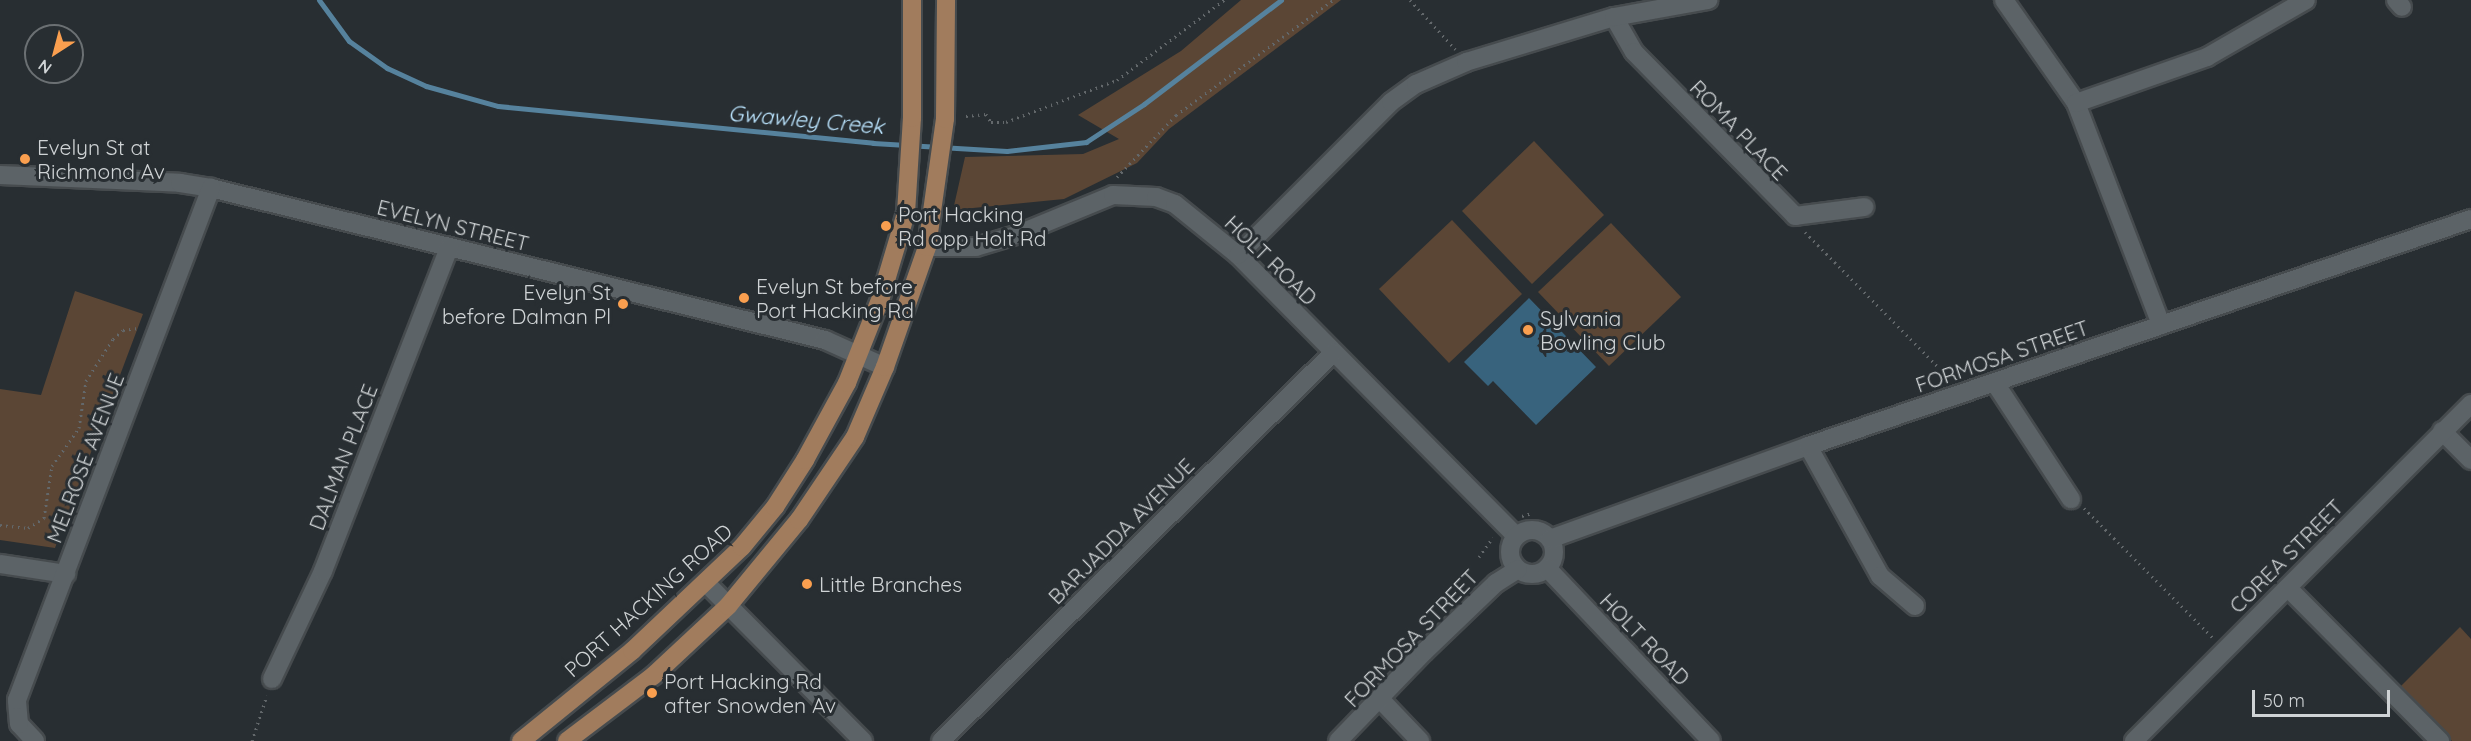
<!DOCTYPE html>
<style>
body{margin:0}
#map{position:relative;width:2471px;height:741px;overflow:hidden;background:#282e32;font-family:Quicksand,sans-serif}
div>[style]{position:absolute}
.green>*{inset:0;background:#5b4635}
.stream>*{height:5px;margin:-2.5px;padding:0 2.5px;transform-origin:2.5px;border-radius:2.5px;background:#56829d}
.building>*{inset:0;background:#38637d}
.path>*{height:3px;margin-top:-1.5px;transform-origin:0;background:repeating-linear-gradient(90deg,#63686b 0 1.5px,transparent 0 6px)}
.roads{filter:drop-shadow(2px 0 #464b4e) drop-shadow(-2px 0 #464b4e) drop-shadow(0 2px #464b4e) drop-shadow(0 -2px #464b4e)}
.minor>*{height:18px;margin:-9px;padding:0 9px;transform-origin:9px;border-radius:9px;background:#5c6367}
.minor>.ring{margin:-9px;padding:0;box-sizing:content-box;background:none;border:18px solid #5c6367;border-radius:50%}
.major>*{height:18px;margin:-9px;padding:0 9px;transform-origin:9px;border-radius:9px;background:#a17c5d}
.dots>*{width:16px;height:16px;translate:-50% -50%;box-sizing:border-box;border:3px solid #282e32;border-radius:50%}
span{translate:-50% -50%;white-space:nowrap;text-align:center;line-height:1.15;-webkit-text-stroke:6px #282e32;paint-order:stroke}
.street-label{font-size:21px;color:#cfd3d5}
.poi-label{font-size:21px;color:#cfd3d5}
.left{translate:0 -50%;text-align:left}
.right{translate:-100% -50%;text-align:right}
.water-label{font-size:22px;color:#bae3fd;font-style:italic}
.north{position:absolute;left:24px;top:24px;width:60px;height:60px;box-sizing:border-box;background:#282e32;border:2px solid #6b7073;border-radius:50%;rotate:216deg;font-size:16px;font-weight:700;line-height:24px;text-align:center;color:#cfd3d5}
.north::after{content:'';display:block;margin:auto;width:21px;height:27px;background:#fa9f4f;clip-path:polygon(50% 0,100% 100%,50% 72%,0 100%)}
.scale{position:absolute;left:2252px;top:690px;width:138px;height:27px;box-sizing:border-box;border:3px solid #cfd3d5;border-top:0;padding-left:8px;font-size:18px;line-height:21px;white-space:nowrap;color:#cfd3d5;-webkit-text-stroke:4px #282e32;paint-order:stroke}
</style>
<div id="map">
<div class="green">
<div style="clip-path:polygon(1241px 0,1341px 0,1169px 129px,1137px 163px,1064px 199px,953px 210px,965px 157px,1083px 154px,1119px 139px,1078px 115px,1181px 51px)"></div>
<div style="clip-path:polygon(1534px 141px,1604px 215px,1532px 284px,1462px 211px)"></div>
<div style="clip-path:polygon(1452px 220px,1522px 294px,1449px 363px,1379px 289px)"></div>
<div style="clip-path:polygon(1611px 223px,1681px 297px,1609px 366px,1538px 292px)"></div>
<div style="clip-path:polygon(75px 291px,143px 314px,55px 548px,0 540px,0 389px,41px 395px)"></div>
<div style="clip-path:polygon(2460px 627px,2471px 639px,2471px 741px,2452px 741px,2399px 688px)"></div>
</div>
<div class="stream">
<div style="left:319px;top:0;width:51px;rotate:53.8deg"></div>
<div style="left:349px;top:41px;width:47px;rotate:35.4deg"></div>
<div style="left:387px;top:68px;width:43px;rotate:24.8deg"></div>
<div style="left:426px;top:86px;width:75px;rotate:15.5deg"></div>
<div style="left:498px;top:106px;width:377px;rotate:5.6deg"></div>
<div style="left:873px;top:143px;width:134px;rotate:3.4deg"></div>
<div style="left:1007px;top:151px;width:80px;rotate:-6.5deg"></div>
<div style="left:1086px;top:142px;width:69px;rotate:-33.2deg"></div>
<div style="left:1144px;top:104px;width:172px;rotate:-37.2deg"></div>
</div>
<div class="building">
<div style="clip-path:polygon(1529px 298px,1596px 367px,1536px 425px,1493px 381px,1488px 386px,1464px 362px)"></div>
</div>
<div class="path">
<div style="left:1410px;top:0;width:67px;rotate:47.4deg"></div>
<div style="left:966px;top:116px;width:20px;rotate:-6deg"></div>
<div style="left:986px;top:114px;width:9px;rotate:58deg"></div>
<div style="left:991px;top:122px;width:15px"></div>
<div style="left:1006px;top:122px;width:119px;rotate:-20.7deg"></div>
<div style="left:1117px;top:80px;width:134px;rotate:-36.8deg"></div>
<div style="left:1117px;top:177px;width:86px;rotate:-46.4deg"></div>
<div style="left:1176px;top:115px;width:195px;rotate:-36.2deg"></div>
<div style="left:1805px;top:232px;width:206px;rotate:45.4deg"></div>
<div style="left:2084px;top:508px;width:182px;rotate:45.2deg"></div>
<div style="left:1522px;top:516px;width:10px;rotate:-17deg"></div>
<div style="left:0;top:525px;width:28px;rotate:6deg"></div>
<div style="left:28px;top:528px;width:19px;rotate:-32deg"></div>
<div style="left:44px;top:518px;width:53px;rotate:-81.3deg"></div>
<div style="left:52px;top:466px;width:47px;rotate:-54.6deg"></div>
<div style="left:79px;top:428px;width:48px;rotate:-81.5deg"></div>
<div style="left:86px;top:381px;width:50px;rotate:-57.3deg"></div>
<div style="left:113px;top:339px;width:13px;rotate:-42deg"></div>
<div style="left:123px;top:330px;width:15px;rotate:-8deg"></div>
<div style="left:1479px;top:557px;width:24px;rotate:-55deg"></div>
<div style="left:252px;top:741px;width:48px;rotate:-71.9deg"></div>
</div>
<div class="roads">
<div class="minor">
<div style="left:2004px;top:0;width:126px;rotate:55deg"></div>
<div style="left:2076px;top:103px;width:238px;rotate:69deg"></div>
<div style="left:2396px;top:0;width:9px;rotate:49deg"></div>
<div style="left:1614px;top:17px;width:40px;rotate:60.3deg"></div>
<div style="left:1634px;top:52px;width:230px;rotate:45.5deg"></div>
<div style="left:1795px;top:216px;width:70px;rotate:-7.4deg"></div>
<div style="left:2076px;top:103px;width:139px;rotate:-19.3deg"></div>
<div style="left:2207px;top:57px;width:114px;rotate:-29.9deg"></div>
<div style="left:0;top:175px;width:180px;rotate:2.5deg"></div>
<div style="left:180px;top:183px;width:31px;rotate:9deg"></div>
<div style="left:211px;top:188px;width:633px;rotate:13.9deg"></div>
<div style="left:825px;top:340px;width:66px;rotate:24.2deg"></div>
<div style="left:927px;top:247px;width:49px"></div>
<div style="left:976px;top:247px;width:42px;rotate:-16.7deg"></div>
<div style="left:1016px;top:235px;width:105px;rotate:-22.4deg"></div>
<div style="left:1113px;top:195px;width:43px;rotate:2.7deg"></div>
<div style="left:1156px;top:197px;width:20px;rotate:20deg"></div>
<div style="left:1175px;top:204px;width:81px;rotate:39deg"></div>
<div style="left:1238px;top:255px;width:395px;rotate:45.3deg"></div>
<div style="left:1238px;top:255px;width:216px;rotate:-45deg"></div>
<div style="left:1391px;top:102px;width:31px;rotate:-36deg"></div>
<div style="left:1416px;top:84px;width:55px;rotate:-23.7deg"></div>
<div style="left:1466px;top:62px;width:155px;rotate:-16.9deg"></div>
<div style="left:1614px;top:17px;width:96px;rotate:-10.3deg"></div>
<div style="left:1995px;top:383px;width:139px;rotate:56.8deg"></div>
<div style="left:2442px;top:431px;width:41px;rotate:45deg"></div>
<div style="left:1808px;top:446px;width:149px;rotate:61deg"></div>
<div style="left:1880px;top:576px;width:46px;rotate:40.6deg"></div>
<div class="ring" style="left:1510px;top:530px;width:26px;height:26px"></div>
<div style="left:1550px;top:539px;width:274px;rotate:-19.8deg"></div>
<div style="left:1808px;top:446px;width:701px;rotate:-18.9deg"></div>
<div style="left:0;top:564px;width:67px;rotate:8.6deg"></div>
<div style="left:1547px;top:568px;width:238px;rotate:46.5deg"></div>
<div style="left:706px;top:583px;width:223px;rotate:45.2deg"></div>
<div style="left:2288px;top:588px;width:216px;rotate:45.2deg"></div>
<div style="left:272px;top:679px;width:119px;rotate:-64.7deg"></div>
<div style="left:323px;top:571px;width:347px;rotate:-68.7deg"></div>
<div style="left:1381px;top:700px;width:57px;rotate:46.4deg"></div>
<div style="left:35px;top:741px;width:23px;rotate:-133deg"></div>
<div style="left:19px;top:724px;width:24px;rotate:-95deg"></div>
<div style="left:17px;top:700px;width:548px;rotate:-69.25deg"></div>
<div style="left:941px;top:741px;width:552px;rotate:-44.71deg"></div>
<div style="left:1338px;top:741px;width:124px;rotate:-46deg"></div>
<div style="left:1424px;top:652px;width:100px;rotate:-43.8deg"></div>
<div style="left:1496px;top:583px;width:26px;rotate:-32deg"></div>
<div style="left:2134px;top:741px;width:477px;rotate:-45deg"></div>
</div>
<div class="major">
<div style="left:521px;top:741px;width:143px;rotate:-39deg"></div>
<div style="left:632px;top:651px;width:151px;rotate:-43.4deg"></div>
<div style="left:742px;top:547px;width:52px;rotate:-50.5deg"></div>
<div style="left:775px;top:507px;width:56px;rotate:-57.4deg"></div>
<div style="left:805px;top:460px;width:88px;rotate:-61.4deg"></div>
<div style="left:847px;top:383px;width:92px;rotate:-68.4deg"></div>
<div style="left:881px;top:297px;width:88px;rotate:-73.4deg"></div>
<div style="left:906px;top:213px;width:95px;rotate:-86.4deg"></div>
<div style="left:912px;top:118px;width:118px;rotate:-90deg"></div>
<div style="left:567px;top:741px;width:108px;rotate:-37.1deg"></div>
<div style="left:653px;top:676px;width:103px;rotate:-43deg"></div>
<div style="left:728px;top:606px;width:112px;rotate:-50.5deg"></div>
<div style="left:799px;top:520px;width:100px;rotate:-56deg"></div>
<div style="left:855px;top:437px;width:76px;rotate:-66.8deg"></div>
<div style="left:885px;top:367px;width:127px;rotate:-70.7deg"></div>
<div style="left:927px;top:247px;width:129px;rotate:-82deg"></div>
<div style="left:945px;top:119px;width:119px;rotate:-89.5deg"></div>
</div>
</div>
<div class="dots">
<div style="left:25px;top:159px;background:#fa9f4f"></div>
<div style="left:886px;top:226px;background:#fa9f4f"></div>
<div style="left:744px;top:298px;background:#fa9f4f"></div>
<div style="left:623px;top:304px;background:#fa9f4f"></div>
<div style="left:1528px;top:330px;background:#fa9f4f"></div>
<div style="left:807px;top:584px;background:#fa9f4f"></div>
<div style="left:652px;top:693px;background:#fa9f4f"></div>
</div>
<div class="street-label">
<span style="left:1739px;top:130px;rotate:46deg">ROMA PLACE</span>
<span style="left:453px;top:225px;rotate:14deg">EVELYN STREET</span>
<span style="left:1271px;top:260px;rotate:44deg">HOLT ROAD</span>
<span style="left:2002px;top:356px;rotate:-19deg">FORMOSA STREET</span>
<span style="left:343px;top:457px;rotate:-69deg">DALMAN PLACE</span>
<span style="left:85px;top:458px;rotate:-69deg">MELROSE AVENUE</span>
<span style="left:1121px;top:531px;rotate:-45deg">BARJADDA AVENUE</span>
<span style="left:2286px;top:556px;rotate:-45deg">COREA STREET</span>
<span style="left:648px;top:600px;rotate:-42deg">PORT HACKING ROAD</span>
<span style="left:1411px;top:638px;rotate:-46deg">FORMOSA STREET</span>
<span style="left:1645px;top:639px;rotate:46deg">HOLT ROAD</span>
</div>
<div class="poi-label">
<span class="left" style="left:37px;top:159px">Evelyn St at<br>Richmond Av</span>
<span class="left" style="left:898px;top:226px">Port Hacking<br>Rd opp Holt Rd</span>
<span class="left" style="left:756px;top:298px">Evelyn St before<br>Port Hacking Rd</span>
<span class="right" style="left:611px;top:304px">Evelyn St<br>before Dalman Pl</span>
<span class="left" style="left:1540px;top:330px">Sylvania<br>Bowling Club</span>
<span class="left" style="left:819px;top:584px">Little Branches</span>
<span class="left" style="left:664px;top:693px">Port Hacking Rd<br>after Snowden Av</span>
</div>
<div class="water-label">
<span style="left:806px;top:120px;rotate:5deg">Gwawley Creek</span>
</div>
<div class="north">N</div>
<div class="scale">50 m</div>
</div>
